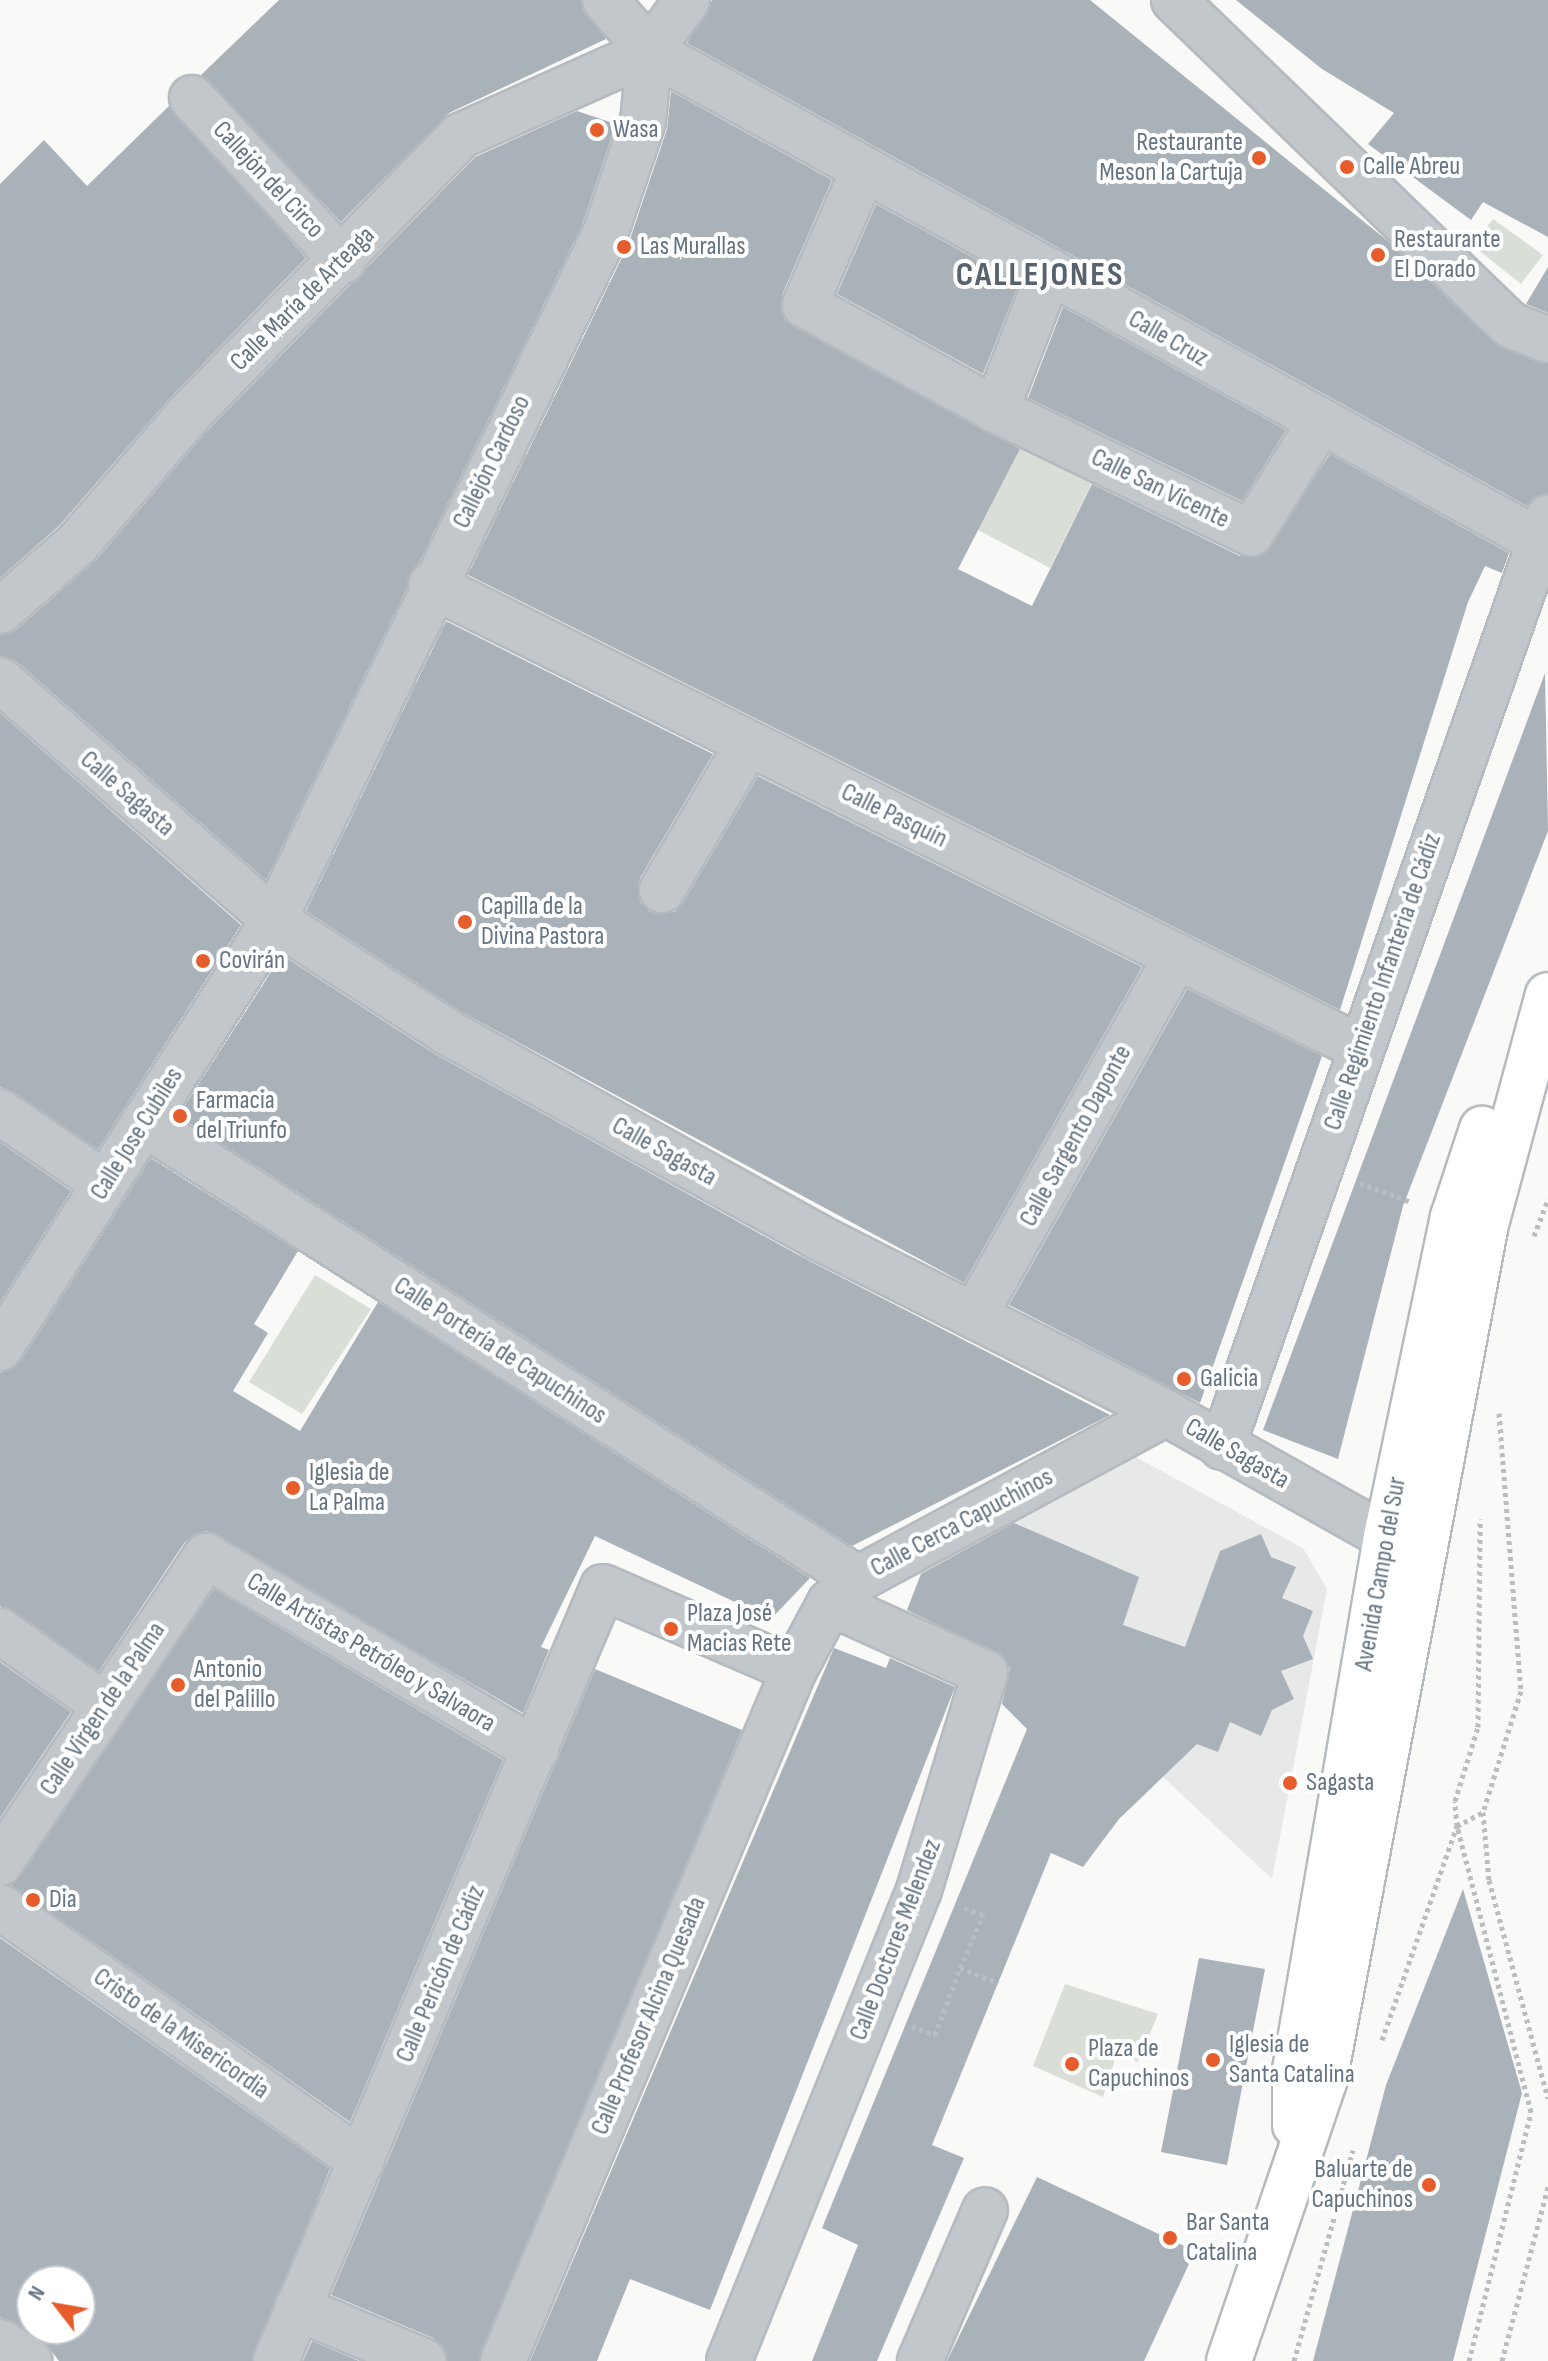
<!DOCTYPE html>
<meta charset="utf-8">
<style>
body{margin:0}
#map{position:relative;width:1548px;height:2361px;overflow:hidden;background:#f9f9f7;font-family:"Sofia Sans Condensed",sans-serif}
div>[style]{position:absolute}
.built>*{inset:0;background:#e7e8e8}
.green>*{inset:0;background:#d9ded6}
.building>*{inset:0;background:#a9b2b8}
.path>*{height:5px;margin-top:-2.5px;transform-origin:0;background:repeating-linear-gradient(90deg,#babec1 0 4px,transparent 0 8px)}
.roads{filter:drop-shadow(2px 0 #b5babf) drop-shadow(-2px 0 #b5babf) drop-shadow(0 2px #b5babf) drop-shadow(0 -2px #b5babf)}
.street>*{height:44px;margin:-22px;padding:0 22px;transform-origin:22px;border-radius:22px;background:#c2c7cb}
.secondary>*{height:44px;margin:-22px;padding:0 22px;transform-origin:22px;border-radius:22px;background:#fff}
.dots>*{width:22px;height:22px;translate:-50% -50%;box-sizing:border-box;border:4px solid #fff;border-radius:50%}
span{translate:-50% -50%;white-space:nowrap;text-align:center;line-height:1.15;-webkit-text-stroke:8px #fff;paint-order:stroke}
.poi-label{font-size:26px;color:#647482}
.left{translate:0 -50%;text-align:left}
.right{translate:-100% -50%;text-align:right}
.street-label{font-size:26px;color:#647482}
.district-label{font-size:34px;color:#56626d;font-weight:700;letter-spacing:2px}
.north{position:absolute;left:16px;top:2265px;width:80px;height:80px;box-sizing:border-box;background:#fff;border:2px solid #c1c7cd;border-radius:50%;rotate:301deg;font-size:22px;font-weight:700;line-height:32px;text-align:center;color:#647482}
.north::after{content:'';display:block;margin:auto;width:28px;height:36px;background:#e65c2a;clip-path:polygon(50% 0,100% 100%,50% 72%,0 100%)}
</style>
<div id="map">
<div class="built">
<div style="clip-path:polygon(1125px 1451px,1303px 1548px,1327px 1589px,1272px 1879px,1163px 1777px,1119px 1819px,987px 1689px,1010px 1661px,904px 1619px,931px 1545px)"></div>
</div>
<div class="green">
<div style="clip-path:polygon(1493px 219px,1543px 255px,1521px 284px,1472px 245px)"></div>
<div style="clip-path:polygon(1028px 433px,1099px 469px,1050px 568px,978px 530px)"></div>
<div style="clip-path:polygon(315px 1275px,371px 1309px,302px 1414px,249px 1382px)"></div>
<div style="clip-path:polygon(1065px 1984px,1158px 2014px,1138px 2062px,1117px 2053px,1103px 2097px,1033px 2066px)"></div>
</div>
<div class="building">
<div style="clip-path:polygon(279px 0,581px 0,606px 39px,449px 113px,341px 222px,201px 75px)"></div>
<div style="clip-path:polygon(712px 0,1090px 0,1389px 242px,1494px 343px,1548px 364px,1548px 494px,1527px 506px,687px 43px)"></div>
<div style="clip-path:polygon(1236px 0,1548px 0,1548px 237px,1483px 202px,1471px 220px,1368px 144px,1394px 113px,1322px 69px)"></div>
<div style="clip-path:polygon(671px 91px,832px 180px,782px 295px,784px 319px,1020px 449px,958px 569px,1032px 606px,1092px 484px,1240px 556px,1263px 555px,1330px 454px,1509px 553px,1502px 573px,1485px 566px,1468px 602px,1340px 1010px,468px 575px,628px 245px,667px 129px)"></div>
<div style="clip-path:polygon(169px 106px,306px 258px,170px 398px,60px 525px,0 578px,0 184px,44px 140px,87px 186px)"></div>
<div style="clip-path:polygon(577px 111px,616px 124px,582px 225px,266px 880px,16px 661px,0 656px,0 635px,16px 630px,97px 559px,206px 432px,475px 157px)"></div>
<div style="clip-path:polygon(876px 204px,1019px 283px,983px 374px,837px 294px)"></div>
<div style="clip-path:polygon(1548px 267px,1548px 313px,1526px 304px)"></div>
<div style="clip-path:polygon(1063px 307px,1286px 430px,1242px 501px,1028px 398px)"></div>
<div style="clip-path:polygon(446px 621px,713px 754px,640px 878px,640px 902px,650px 912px,674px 912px,683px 903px,758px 776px,1142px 967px,964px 1283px,460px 1011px,306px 911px)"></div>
<div style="clip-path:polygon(1545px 673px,1548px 831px,1403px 1206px,1338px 1459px,1263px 1430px)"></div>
<div style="clip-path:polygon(0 713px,241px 925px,98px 1149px,0 1087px)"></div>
<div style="clip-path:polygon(282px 955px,435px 1054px,804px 1258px,1110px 1415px,852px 1546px,178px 1116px)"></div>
<div style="clip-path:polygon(1187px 989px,1322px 1056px,1200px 1403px,1009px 1305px)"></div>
<div style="clip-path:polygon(0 1142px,71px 1191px,0 1302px)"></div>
<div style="clip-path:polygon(151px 1158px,298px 1251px,254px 1324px,268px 1333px,233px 1391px,300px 1431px,378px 1302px,810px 1578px,771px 1619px,595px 1536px,541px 1647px,549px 1650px,523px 1713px,206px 1531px,185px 1542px,99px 1671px,0 1606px,0 1373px,21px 1361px)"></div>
<div style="clip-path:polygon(1014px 1523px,1139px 1577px,1123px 1625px,1185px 1647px,1220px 1551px,1261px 1534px,1271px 1557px,1296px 1567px,1282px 1598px,1313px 1611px,1303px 1636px,1313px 1659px,1281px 1671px,1294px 1699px,1272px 1710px,1261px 1736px,1230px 1722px,1218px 1752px,1197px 1744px,1119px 1819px,1083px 1867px,1051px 1853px,932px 2145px,964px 2158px,877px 2361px,812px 2361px,858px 2245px,822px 2228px,1027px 1729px,1002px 1704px,1010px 1669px,1004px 1657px,907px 1610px,921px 1574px)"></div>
<div style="clip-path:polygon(214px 1589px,503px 1760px,350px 2122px,11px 1885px)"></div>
<div style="clip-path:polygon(834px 1648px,886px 1668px,890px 1658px,955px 1687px,710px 2310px,630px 2279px,597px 2361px,530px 2361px)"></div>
<div style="clip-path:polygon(0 1662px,71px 1712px,0 1818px)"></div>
<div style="clip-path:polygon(595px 1669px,742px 1730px,479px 2361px,447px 2361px,433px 2338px,331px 2295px)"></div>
<div style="clip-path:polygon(1463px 1889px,1522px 2093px,1453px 2361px,1313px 2361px,1386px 2085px)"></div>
<div style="clip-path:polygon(evenodd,0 1938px,330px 2169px,252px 2361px,59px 2361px,43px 2340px,0 2317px,0 1938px,32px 2281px,80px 2281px,80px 2329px,32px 2329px,32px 2281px)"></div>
<div style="clip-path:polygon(1199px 1958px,1265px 1969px,1227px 2165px,1161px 2152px)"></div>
<div style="clip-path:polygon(1037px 2177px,1195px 2251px,1144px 2361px,947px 2361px)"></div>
<div style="clip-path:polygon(312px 2341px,359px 2361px,303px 2361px)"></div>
</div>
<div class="path">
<div style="left:1360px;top:1183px;width:54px;rotate:20.4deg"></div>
<div style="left:1534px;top:1236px;width:40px;rotate:-69deg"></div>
<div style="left:1499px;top:1413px;width:279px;rotate:85.5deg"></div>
<div style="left:1521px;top:1691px;width:127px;rotate:107.4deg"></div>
<div style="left:1483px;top:1812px;width:68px;rotate:85deg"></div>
<div style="left:1489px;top:1880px;width:226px;rotate:74.9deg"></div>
<div style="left:960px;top:1968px;width:58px;rotate:-66.5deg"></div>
<div style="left:983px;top:1915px;width:23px;rotate:-160deg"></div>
<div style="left:912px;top:2026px;width:25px;rotate:21deg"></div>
<div style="left:935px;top:2035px;width:72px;rotate:-69.5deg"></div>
<div style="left:960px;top:1968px;width:41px;rotate:21.5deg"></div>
<div style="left:1382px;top:2040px;width:227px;rotate:-70.7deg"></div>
<div style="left:1457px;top:1826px;width:30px;rotate:-28deg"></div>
<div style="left:1294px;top:2361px;width:219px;rotate:-74.4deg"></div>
<div style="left:1469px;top:2361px;width:257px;rotate:-76deg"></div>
<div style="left:1531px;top:2112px;width:295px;rotate:-104.5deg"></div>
<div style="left:1457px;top:1826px;width:25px;rotate:-95deg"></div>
<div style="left:1455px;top:1801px;width:77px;rotate:-72.7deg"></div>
<div style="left:1478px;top:1727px;width:208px;rotate:-89.4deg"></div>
<div style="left:1502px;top:2361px;width:180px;rotate:-75.2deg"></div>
</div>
<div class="roads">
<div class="street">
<div style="left:605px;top:0;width:68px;rotate:48.6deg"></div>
<div style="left:650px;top:51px;width:1013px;rotate:28.87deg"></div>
<div style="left:1174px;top:0;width:468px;rotate:44deg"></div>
<div style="left:1511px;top:325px;width:40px;rotate:22deg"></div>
<div style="left:192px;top:98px;width:222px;rotate:47.2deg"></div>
<div style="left:864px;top:169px;width:148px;rotate:113.5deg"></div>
<div style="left:805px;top:305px;width:218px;rotate:28.8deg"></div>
<div style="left:996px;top:410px;width:283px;rotate:25.8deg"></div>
<div style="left:1251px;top:533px;width:128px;rotate:-58deg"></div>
<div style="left:996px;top:410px;width:149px;rotate:-68.8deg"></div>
<div style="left:431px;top:585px;width:1034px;rotate:26.47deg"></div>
<div style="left:0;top:611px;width:103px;rotate:-41.1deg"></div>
<div style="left:78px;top:543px;width:169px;rotate:-49.3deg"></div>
<div style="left:188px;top:415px;width:390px;rotate:-45.7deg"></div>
<div style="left:460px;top:136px;width:208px;rotate:-24.1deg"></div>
<div style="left:0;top:680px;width:364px;rotate:41.2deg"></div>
<div style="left:274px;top:920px;width:206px;rotate:32.9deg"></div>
<div style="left:447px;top:1032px;width:422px;rotate:28.9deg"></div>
<div style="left:816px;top:1236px;width:392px;rotate:26.8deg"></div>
<div style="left:1166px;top:1413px;width:253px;rotate:29.4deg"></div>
<div style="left:1386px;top:1537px;width:34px;rotate:62deg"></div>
<div style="left:662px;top:890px;width:169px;rotate:-59.5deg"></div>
<div style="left:0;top:1112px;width:127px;rotate:34.4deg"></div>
<div style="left:143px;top:1123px;width:848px;rotate:32.53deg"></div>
<div style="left:974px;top:1316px;width:413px;rotate:-60.6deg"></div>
<div style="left:0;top:1348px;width:508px;rotate:-57.37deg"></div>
<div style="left:274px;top:920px;width:762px;rotate:-64.24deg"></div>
<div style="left:605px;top:234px;width:119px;rotate:-71.4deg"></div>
<div style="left:643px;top:121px;width:70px;rotate:-84.3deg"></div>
<div style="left:650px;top:51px;width:63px;rotate:-54deg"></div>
<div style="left:1222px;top:1447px;width:985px;rotate:-70.66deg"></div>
<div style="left:0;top:1631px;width:128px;rotate:35.4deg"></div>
<div style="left:0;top:1863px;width:370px;rotate:-56.1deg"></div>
<div style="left:206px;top:1556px;width:383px;rotate:30.5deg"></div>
<div style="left:0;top:1907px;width:442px;rotate:35.1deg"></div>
<div style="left:297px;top:2308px;width:137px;rotate:22.8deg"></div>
<div style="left:0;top:2342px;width:35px;rotate:33deg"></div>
<div style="left:276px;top:2361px;width:840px;rotate:-67.1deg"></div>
<div style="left:603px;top:1587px;width:208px;rotate:23.5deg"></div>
<div style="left:503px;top:2361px;width:750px;rotate:-67.16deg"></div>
<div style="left:794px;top:1670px;width:76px;rotate:-61.8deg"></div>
<div style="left:830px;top:1603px;width:37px;rotate:-41deg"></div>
<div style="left:858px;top:1579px;width:350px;rotate:-28.3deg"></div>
<div style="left:729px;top:2361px;width:508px;rotate:-68.03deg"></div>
<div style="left:919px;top:1890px;width:227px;rotate:-73.1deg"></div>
<div style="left:985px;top:1673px;width:170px;rotate:-155.7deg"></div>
<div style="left:920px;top:2361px;width:164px;rotate:-66.7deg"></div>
</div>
<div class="secondary">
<div style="left:1295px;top:2125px;width:55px;rotate:-90deg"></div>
<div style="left:1295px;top:2070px;width:541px;rotate:-80.31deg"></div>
<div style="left:1386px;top:1537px;width:327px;rotate:-78.2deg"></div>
<div style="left:1453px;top:1217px;width:93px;rotate:-71.8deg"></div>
<div style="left:1229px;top:2361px;width:295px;rotate:-71.2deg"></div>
<div style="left:1324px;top:2082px;width:873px;rotate:-79.31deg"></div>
<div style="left:1486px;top:1224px;width:237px;rotate:-74.9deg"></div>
</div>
</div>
<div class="dots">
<div style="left:597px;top:130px;background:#e65c2a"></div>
<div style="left:1259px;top:158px;background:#e65c2a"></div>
<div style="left:1347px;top:167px;background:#e65c2a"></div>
<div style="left:624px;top:247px;background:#e65c2a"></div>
<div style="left:1378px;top:255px;background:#e65c2a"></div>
<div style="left:465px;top:922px;background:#e65c2a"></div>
<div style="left:203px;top:961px;background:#e65c2a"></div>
<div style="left:180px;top:1116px;background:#e65c2a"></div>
<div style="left:1184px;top:1379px;background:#e65c2a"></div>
<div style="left:293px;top:1488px;background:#e65c2a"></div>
<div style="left:671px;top:1629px;background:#e65c2a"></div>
<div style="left:178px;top:1685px;background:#e65c2a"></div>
<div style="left:1290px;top:1783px;background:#e65c2a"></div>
<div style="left:33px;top:1900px;background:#e65c2a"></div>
<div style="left:1213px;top:2060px;background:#e65c2a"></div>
<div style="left:1072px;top:2064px;background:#e65c2a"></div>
<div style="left:1429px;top:2185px;background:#e65c2a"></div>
<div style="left:1170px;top:2238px;background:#e65c2a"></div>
</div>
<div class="poi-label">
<span class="left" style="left:613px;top:130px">Wasa</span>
<span class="right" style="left:1243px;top:158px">Restaurante<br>Meson la Cartuja</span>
<span class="left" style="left:1363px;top:167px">Calle Abreu</span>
<span class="left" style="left:1394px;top:255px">Restaurante<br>El Dorado</span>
<span class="left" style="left:640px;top:247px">Las Murallas</span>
<span class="left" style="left:481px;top:922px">Capilla de la<br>Divina Pastora</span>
<span class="left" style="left:219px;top:961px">Covirán</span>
<span class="left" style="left:196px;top:1116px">Farmacia<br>del Triunfo</span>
<span class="left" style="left:1200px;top:1379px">Galicia</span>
<span class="left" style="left:309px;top:1488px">Iglesia de<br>La Palma</span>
<span class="left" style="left:687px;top:1629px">Plaza José<br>Macias Rete</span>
<span class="left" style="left:194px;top:1685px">Antonio<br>del Palillo</span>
<span class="left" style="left:1306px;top:1783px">Sagasta</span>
<span class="left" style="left:49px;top:1900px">Dia</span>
<span class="left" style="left:1229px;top:2060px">Iglesia de<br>Santa Catalina</span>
<span class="left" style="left:1088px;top:2064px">Plaza de<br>Capuchinos</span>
<span class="right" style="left:1413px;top:2185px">Baluarte de<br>Capuchinos</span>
<span class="left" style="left:1186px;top:2238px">Bar Santa<br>Catalina</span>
</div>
<div class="street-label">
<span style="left:268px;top:180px;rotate:47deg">Callejón del Circo</span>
<span style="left:303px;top:299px;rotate:-45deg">Calle María de Arteaga</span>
<span style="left:1168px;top:339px;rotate:30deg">Calle Cruz</span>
<span style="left:492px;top:462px;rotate:-64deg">Callejón Cardoso</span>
<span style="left:1160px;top:489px;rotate:26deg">Calle San Vicente</span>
<span style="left:127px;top:794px;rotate:41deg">Calle Sagasta</span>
<span style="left:894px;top:816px;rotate:26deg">Calle Pasquín</span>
<span style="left:1383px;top:982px;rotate:-71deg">Calle Regimiento Infanteria de Cádiz</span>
<span style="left:137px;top:1134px;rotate:-58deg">Calle Jose Cubiles</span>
<span style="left:1076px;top:1136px;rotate:-61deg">Calle Sargento Daponte</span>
<span style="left:664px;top:1152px;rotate:29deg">Calle Sagasta</span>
<span style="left:500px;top:1351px;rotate:33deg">Calle Portería de Capuchinos</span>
<span style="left:1237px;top:1454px;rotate:30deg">Calle Sagasta</span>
<span style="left:962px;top:1523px;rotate:-28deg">Calle Cerca Capuchinos</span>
<span style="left:1381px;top:1574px;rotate:-80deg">Avenida Campo del Sur</span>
<span style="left:371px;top:1653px;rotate:31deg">Calle Artistas Petróleo y Salvaora</span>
<span style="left:103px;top:1709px;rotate:-56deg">Calle Virgen de la Palma</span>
<span style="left:896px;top:1940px;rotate:-69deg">Calle Doctores Melendez</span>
<span style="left:441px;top:1974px;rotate:-67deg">Calle Pericón de Cádiz</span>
<span style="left:649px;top:2016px;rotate:-67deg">Calle Profesor Alcina Quesada</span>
<span style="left:181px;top:2034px;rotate:35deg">Cristo de la Misericordia</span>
</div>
<div class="district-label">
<span style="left:1040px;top:275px">CALLEJONES</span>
</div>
<div class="north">N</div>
</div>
